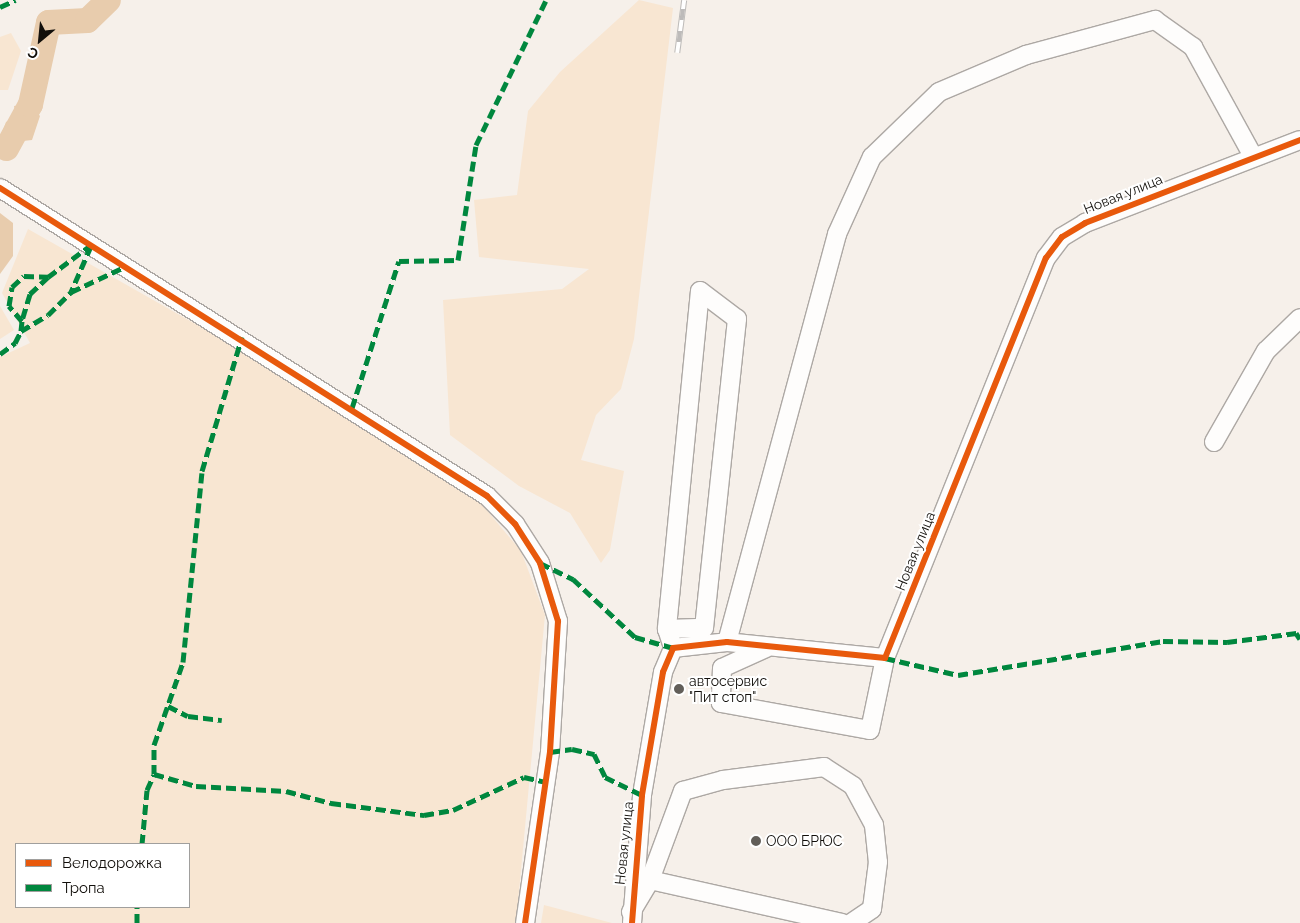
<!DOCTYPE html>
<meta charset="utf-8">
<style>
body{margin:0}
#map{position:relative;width:1300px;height:923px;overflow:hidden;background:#f6f0ea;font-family:Raleway,sans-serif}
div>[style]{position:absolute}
.green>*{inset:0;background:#f8e6d2}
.water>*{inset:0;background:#e8ccad}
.river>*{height:25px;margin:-12.5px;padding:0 12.5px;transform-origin:12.5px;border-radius:12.5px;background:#e8ccad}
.roads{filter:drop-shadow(1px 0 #ada8a4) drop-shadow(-1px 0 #ada8a4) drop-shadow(0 1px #ada8a4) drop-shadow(0 -1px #ada8a4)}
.minor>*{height:18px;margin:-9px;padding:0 9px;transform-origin:9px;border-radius:9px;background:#fefdfc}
.rail>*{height:5.5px;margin-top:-2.75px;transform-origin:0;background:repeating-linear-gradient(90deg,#fff 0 11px,#bdbbba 0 22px);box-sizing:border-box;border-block:1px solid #bdbbba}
.quiet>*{height:5px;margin-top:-2.5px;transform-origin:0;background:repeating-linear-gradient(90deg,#00873e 0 10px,transparent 0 15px)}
.cycleway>*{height:6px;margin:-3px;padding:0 3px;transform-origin:3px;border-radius:3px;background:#e8590c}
.dots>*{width:14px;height:14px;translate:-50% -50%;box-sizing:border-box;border:2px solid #fff;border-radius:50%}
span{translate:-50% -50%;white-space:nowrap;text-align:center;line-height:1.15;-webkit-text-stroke:4px #fff;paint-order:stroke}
.street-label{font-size:14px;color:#120f0b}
.poi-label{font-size:14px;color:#120f0b}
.left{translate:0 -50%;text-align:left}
.legend{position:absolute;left:15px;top:843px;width:175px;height:65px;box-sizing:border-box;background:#fff;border:1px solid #a09f9d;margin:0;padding:6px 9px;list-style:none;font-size:15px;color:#120f0b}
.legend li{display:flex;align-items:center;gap:10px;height:25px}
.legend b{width:25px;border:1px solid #a09f9d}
.north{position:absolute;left:15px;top:15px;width:50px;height:50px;-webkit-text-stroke:4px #fff;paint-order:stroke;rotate:208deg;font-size:14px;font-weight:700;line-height:20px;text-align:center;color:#120f0b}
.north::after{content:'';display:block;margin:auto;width:18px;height:22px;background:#120f0b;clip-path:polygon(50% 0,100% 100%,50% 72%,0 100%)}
</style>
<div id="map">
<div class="green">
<div style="clip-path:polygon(639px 0,673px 8px,634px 339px,621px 389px,596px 415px,581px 460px,624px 471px,610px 550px,601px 563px,570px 513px,519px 486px,450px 435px,443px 300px,562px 289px,589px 269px,479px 257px,474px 200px,517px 195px,528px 111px,560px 72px)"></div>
<div style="clip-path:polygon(11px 33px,21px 51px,8px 90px,0 90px,0 37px)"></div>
<div style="clip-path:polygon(evenodd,28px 229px,222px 339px,479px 501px,521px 551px,545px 615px,516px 923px,0 923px,0 357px,30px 343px,2px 293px,28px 229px,16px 844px,189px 844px,189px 907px,16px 907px,16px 844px)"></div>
<div style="clip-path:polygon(0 306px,14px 330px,0 339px)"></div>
<div style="clip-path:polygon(544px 905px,612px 923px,541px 923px)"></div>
</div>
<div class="water">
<div style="clip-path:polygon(30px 104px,40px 116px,32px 140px,23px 141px,20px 149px,6px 148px,1px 135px,6px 122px,16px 115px,14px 106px)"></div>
<div style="clip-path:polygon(0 213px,13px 223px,13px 256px,0 274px)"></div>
</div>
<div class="river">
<div style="left:6px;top:148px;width:50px;rotate:-61.4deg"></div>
<div style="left:30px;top:104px;width:84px;rotate:-77.6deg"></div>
<div style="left:48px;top:22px;width:39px;rotate:-3deg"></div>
<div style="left:87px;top:20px;width:29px;rotate:-44deg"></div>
</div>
<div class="roads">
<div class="minor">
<div style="left:0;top:188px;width:576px;rotate:32.31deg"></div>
<div style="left:487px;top:496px;width:40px;rotate:45deg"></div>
<div style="left:515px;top:524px;width:46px;rotate:57.3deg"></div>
<div style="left:540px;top:563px;width:61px;rotate:72.8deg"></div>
<div style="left:558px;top:621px;width:131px;rotate:93.5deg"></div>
<div style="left:550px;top:752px;width:173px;rotate:98.3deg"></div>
<div style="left:1214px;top:442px;width:105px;rotate:-60.3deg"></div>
<div style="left:1266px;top:351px;width:47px;rotate:-44.1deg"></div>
<div style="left:667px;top:629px;width:37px;rotate:-2deg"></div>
<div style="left:704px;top:628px;width:311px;rotate:-83.9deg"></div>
<div style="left:737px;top:319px;width:46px;rotate:-142.9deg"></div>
<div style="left:700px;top:291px;width:340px;rotate:95.6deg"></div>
<div style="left:667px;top:629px;width:20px;rotate:72deg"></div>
<div style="left:727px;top:642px;width:423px;rotate:-74.9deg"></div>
<div style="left:837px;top:234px;width:85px;rotate:-65.6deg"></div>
<div style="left:872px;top:157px;width:93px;rotate:-44.1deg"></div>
<div style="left:939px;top:92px;width:95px;rotate:-23deg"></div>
<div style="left:1026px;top:55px;width:134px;rotate:-15.2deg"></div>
<div style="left:1155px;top:20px;width:47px;rotate:35.4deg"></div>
<div style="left:1193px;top:47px;width:124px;rotate:61.2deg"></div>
<div style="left:766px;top:648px;width:48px;rotate:155.6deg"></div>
<div style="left:722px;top:668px;width:35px;rotate:92deg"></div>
<div style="left:721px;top:703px;width:151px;rotate:10.3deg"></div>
<div style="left:870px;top:730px;width:74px;rotate:-78.2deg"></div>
<div style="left:650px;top:880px;width:197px;rotate:12.6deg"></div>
<div style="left:631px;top:912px;width:37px;rotate:-59deg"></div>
<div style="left:650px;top:880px;width:95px;rotate:-69.7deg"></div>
<div style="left:683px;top:791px;width:41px;rotate:-15.4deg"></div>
<div style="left:723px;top:780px;width:102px;rotate:-7.3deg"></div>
<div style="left:824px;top:767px;width:35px;rotate:33deg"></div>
<div style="left:853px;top:786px;width:44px;rotate:61.7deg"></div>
<div style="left:874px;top:825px;width:37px;rotate:84deg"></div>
<div style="left:878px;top:862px;width:47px;rotate:97.3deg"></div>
<div style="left:872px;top:909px;width:25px;rotate:146deg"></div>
<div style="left:632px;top:923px;width:128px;rotate:-85.5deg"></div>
<div style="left:642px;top:795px;width:125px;rotate:-80.3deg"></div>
<div style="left:663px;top:672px;width:26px;rotate:-67deg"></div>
<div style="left:673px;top:648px;width:54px;rotate:-6.3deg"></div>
<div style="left:727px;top:642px;width:159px;rotate:5.8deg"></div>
<div style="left:885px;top:658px;width:431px;rotate:-68.1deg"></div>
<div style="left:1046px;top:258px;width:26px;rotate:-53deg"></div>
<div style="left:1062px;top:237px;width:27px;rotate:-31deg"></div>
<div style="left:1085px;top:223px;width:230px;rotate:-21.1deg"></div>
</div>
</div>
<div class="rail">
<div style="left:677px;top:53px;width:53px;rotate:-82.5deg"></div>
</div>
<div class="quiet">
<div style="left:0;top:7px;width:17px;rotate:-24deg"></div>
<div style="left:91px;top:246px;width:50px;rotate:113.5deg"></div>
<div style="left:71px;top:292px;width:56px;rotate:-25.2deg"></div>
<div style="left:48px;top:277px;width:25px;rotate:137deg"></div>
<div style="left:30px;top:294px;width:28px;rotate:107deg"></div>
<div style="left:22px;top:321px;width:20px;rotate:-131deg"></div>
<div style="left:9px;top:306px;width:19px;rotate:-81deg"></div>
<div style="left:12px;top:287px;width:16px;rotate:-43deg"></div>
<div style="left:24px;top:276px;width:24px;rotate:2deg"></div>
<div style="left:48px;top:277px;width:54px;rotate:-36.7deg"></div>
<div style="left:22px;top:321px;width:10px;rotate:96deg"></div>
<div style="left:21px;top:331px;width:31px;rotate:-31deg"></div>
<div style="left:48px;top:315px;width:33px;rotate:-45deg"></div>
<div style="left:0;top:354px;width:19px;rotate:-36deg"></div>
<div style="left:15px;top:343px;width:13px;rotate:-63deg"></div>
<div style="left:352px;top:408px;width:154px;rotate:-72.3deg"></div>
<div style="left:399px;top:261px;width:59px;rotate:-1deg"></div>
<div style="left:458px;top:260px;width:116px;rotate:-81.1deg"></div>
<div style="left:476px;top:145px;width:161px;rotate:-64.2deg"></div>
<div style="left:540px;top:563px;width:37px;rotate:26deg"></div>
<div style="left:573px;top:579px;width:85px;rotate:43.1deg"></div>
<div style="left:635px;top:637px;width:40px;rotate:16deg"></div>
<div style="left:885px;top:658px;width:75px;rotate:13.1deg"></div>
<div style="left:958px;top:675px;width:208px;rotate:-9.4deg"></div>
<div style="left:1163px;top:641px;width:64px;rotate:0.9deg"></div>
<div style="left:1227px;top:642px;width:70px;rotate:-7.4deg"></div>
<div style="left:1296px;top:633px;width:7px;rotate:56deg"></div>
<div style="left:168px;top:706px;width:22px;rotate:27deg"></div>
<div style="left:188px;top:716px;width:34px;rotate:7deg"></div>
<div style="left:550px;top:752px;width:22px;rotate:-8deg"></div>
<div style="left:572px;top:749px;width:23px;rotate:13deg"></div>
<div style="left:594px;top:754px;width:25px;rotate:64deg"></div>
<div style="left:605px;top:777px;width:41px;rotate:25.9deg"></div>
<div style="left:154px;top:774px;width:29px;rotate:-90deg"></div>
<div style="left:154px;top:745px;width:88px;rotate:-70.7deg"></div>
<div style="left:183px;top:662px;width:192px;rotate:-84.3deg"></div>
<div style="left:202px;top:471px;width:140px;rotate:-73.4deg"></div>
<div style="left:142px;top:844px;width:54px;rotate:-84.7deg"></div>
<div style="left:147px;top:790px;width:17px;rotate:-66deg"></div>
<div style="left:154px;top:774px;width:44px;rotate:15.9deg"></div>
<div style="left:196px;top:786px;width:90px;rotate:3.2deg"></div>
<div style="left:286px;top:791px;width:47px;rotate:14.9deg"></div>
<div style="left:331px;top:803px;width:94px;rotate:7.4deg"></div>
<div style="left:424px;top:815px;width:29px;rotate:-10deg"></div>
<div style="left:453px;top:810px;width:78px;rotate:-24.9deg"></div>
<div style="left:524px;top:777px;width:23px;rotate:13deg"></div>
<div style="left:137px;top:923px;width:16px;rotate:-90deg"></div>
</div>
<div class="cycleway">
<div style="left:0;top:188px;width:576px;rotate:32.31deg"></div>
<div style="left:487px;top:496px;width:40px;rotate:45deg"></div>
<div style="left:515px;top:524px;width:46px;rotate:57.3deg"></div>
<div style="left:540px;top:563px;width:61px;rotate:72.8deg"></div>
<div style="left:558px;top:621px;width:131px;rotate:93.5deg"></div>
<div style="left:550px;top:752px;width:173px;rotate:98.3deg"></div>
<div style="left:632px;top:923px;width:128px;rotate:-85.5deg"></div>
<div style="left:642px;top:795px;width:125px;rotate:-80.3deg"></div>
<div style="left:663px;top:672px;width:26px;rotate:-67deg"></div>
<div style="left:673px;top:648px;width:54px;rotate:-6.3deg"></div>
<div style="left:727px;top:642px;width:159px;rotate:5.8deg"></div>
<div style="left:885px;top:658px;width:431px;rotate:-68.1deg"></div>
<div style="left:1046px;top:258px;width:26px;rotate:-53deg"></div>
<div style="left:1062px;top:237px;width:27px;rotate:-31deg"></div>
<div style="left:1085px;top:223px;width:230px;rotate:-21.1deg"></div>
</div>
<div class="dots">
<div style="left:679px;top:689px;background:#625e59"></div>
<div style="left:756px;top:841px;background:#625e59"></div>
</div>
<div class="street-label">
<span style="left:1123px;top:194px;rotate:-22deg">Новая улица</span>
<span style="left:915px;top:551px;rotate:-68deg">Новая улица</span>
<span style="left:624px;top:843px;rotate:-84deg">Новая улица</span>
</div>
<div class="poi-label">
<span class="left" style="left:689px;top:689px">автосервис<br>"Пит стоп"</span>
<span class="left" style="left:766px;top:841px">ООО БРЮС</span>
</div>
<ul class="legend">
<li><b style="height:6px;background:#e8590c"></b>Велодорожка</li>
<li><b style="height:6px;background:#00873e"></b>Тропа</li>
</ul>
<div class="north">С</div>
</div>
